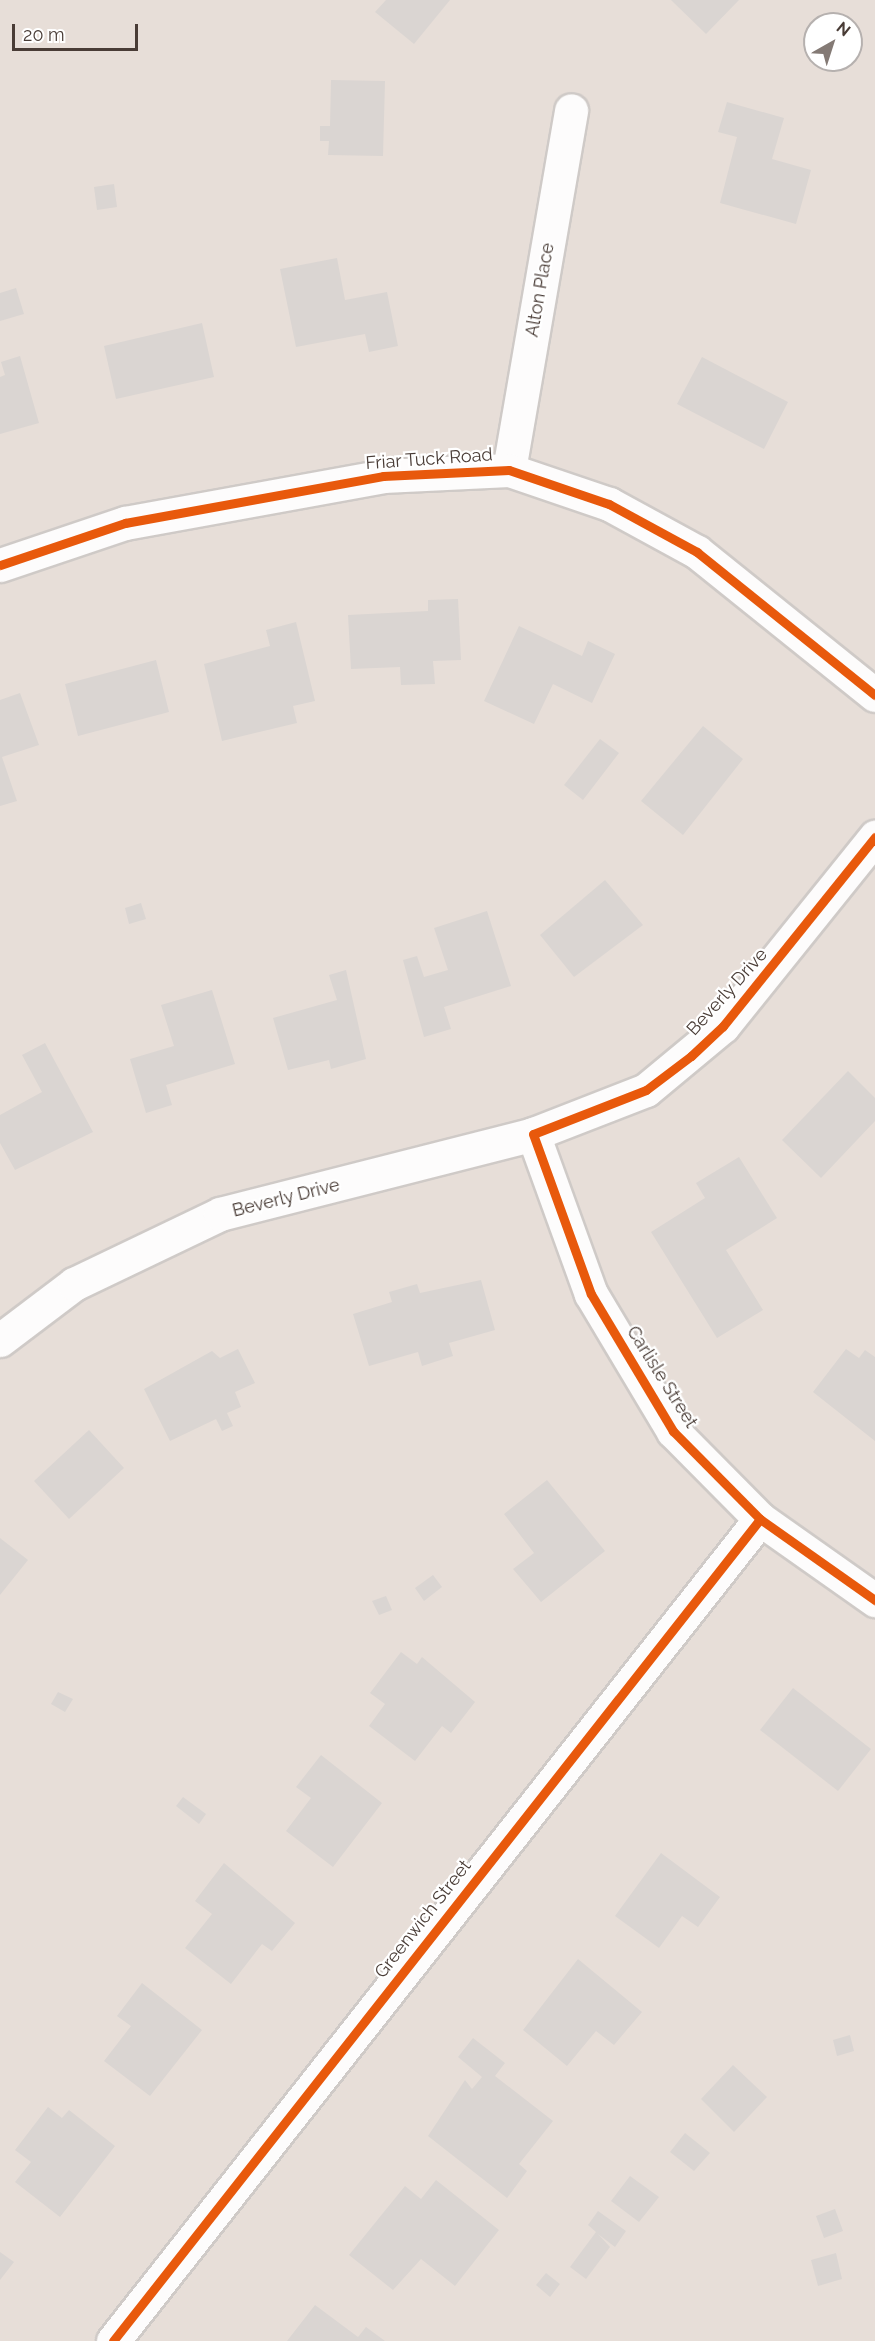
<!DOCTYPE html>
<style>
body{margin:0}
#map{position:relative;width:875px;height:2341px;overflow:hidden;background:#f2eeeb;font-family:Raleway,sans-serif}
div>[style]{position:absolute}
.residential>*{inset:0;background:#e7ded8}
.building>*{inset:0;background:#dad5d2}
.roads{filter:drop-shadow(2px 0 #cfcac7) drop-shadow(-2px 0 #cfcac7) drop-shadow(0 2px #cfcac7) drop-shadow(0 -2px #cfcac7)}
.minor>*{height:33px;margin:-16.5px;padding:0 16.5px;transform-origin:16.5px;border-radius:16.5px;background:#fdfcfc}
.tertiary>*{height:33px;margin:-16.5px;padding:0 16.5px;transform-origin:16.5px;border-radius:16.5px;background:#fdfcfc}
.cycleway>*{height:9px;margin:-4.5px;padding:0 4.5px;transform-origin:4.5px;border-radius:4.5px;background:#e8590c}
span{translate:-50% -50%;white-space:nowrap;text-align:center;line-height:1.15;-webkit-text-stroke:4.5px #fff;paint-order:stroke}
.street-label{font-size:18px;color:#493c36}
.north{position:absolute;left:803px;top:12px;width:60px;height:60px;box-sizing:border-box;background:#fff;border:2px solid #b6b1af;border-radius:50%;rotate:39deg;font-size:16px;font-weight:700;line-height:24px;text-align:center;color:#493c36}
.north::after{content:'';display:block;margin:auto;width:21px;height:27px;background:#847a75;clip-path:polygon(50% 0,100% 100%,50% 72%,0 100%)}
.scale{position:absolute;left:12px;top:24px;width:126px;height:27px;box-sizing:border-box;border:3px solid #493c36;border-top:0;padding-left:8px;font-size:18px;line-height:21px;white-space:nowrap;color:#493c36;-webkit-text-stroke:4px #fff;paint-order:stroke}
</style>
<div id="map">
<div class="residential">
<div style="clip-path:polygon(evenodd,0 0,875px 0,875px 2341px,0 2341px,0 0,815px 24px,851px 24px,851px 60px,815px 60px,815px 24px)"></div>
</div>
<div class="building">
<div style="clip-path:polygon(386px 0,450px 0,414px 44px,375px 12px)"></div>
<div style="clip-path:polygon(671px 0,739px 0,706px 34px)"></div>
<div style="clip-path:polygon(331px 80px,385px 81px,383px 156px,328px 155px,329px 141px,320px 141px,320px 126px,330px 126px)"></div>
<div style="clip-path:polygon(727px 102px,784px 118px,772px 159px,811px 170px,796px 224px,720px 203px,737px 137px,718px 132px)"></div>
<div style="clip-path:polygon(114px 184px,117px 207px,97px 210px,94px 187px)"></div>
<div style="clip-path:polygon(337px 258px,345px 300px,387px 292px,398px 346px,369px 352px,365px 334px,296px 347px,280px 269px)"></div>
<div style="clip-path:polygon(16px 288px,24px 314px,0 321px,0 293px)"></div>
<div style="clip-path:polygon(202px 323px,214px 377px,116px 399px,104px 346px)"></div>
<div style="clip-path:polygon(20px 356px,39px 423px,0 434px,0 377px,5px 375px,1px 362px)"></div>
<div style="clip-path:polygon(702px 357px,788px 402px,764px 449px,677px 404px)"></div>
<div style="clip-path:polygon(458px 599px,461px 660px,433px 661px,435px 684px,401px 685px,400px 667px,351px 669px,348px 615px,428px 611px,428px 600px)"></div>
<div style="clip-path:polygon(296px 622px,315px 701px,293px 706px,297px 723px,222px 741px,204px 664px,270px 646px,266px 630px)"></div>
<div style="clip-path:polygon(519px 626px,582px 656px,588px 641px,615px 654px,592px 703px,553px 684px,534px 724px,484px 701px)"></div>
<div style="clip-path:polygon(156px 660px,169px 712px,78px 736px,65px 684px)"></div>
<div style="clip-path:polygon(20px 693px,39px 745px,2px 757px,17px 801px,0 806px,0 700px)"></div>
<div style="clip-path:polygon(703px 726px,743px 759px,683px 835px,641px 801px)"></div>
<div style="clip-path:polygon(600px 739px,619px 753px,583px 800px,564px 785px)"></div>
<div style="clip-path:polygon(605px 880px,643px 925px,574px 977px,540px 935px)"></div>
<div style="clip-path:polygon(141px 903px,146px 919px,129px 924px,125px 908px)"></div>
<div style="clip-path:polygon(487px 911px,511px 986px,444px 1007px,451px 1029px,424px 1037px,403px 960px,417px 956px,424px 977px,448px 970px,434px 928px)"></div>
<div style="clip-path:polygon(346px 970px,366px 1059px,331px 1069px,329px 1060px,288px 1070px,273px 1018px,337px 1000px,329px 975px)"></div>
<div style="clip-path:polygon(212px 990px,235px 1064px,166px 1085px,172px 1105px,146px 1113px,130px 1059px,174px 1046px,161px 1005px)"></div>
<div style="clip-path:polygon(45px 1043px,93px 1132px,15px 1170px,0 1143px,0 1115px,42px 1092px,22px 1055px)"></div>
<div style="clip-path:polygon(848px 1071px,875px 1098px,875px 1121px,821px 1178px,782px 1140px)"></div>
<div style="clip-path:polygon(739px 1157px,777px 1218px,726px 1250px,763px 1310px,717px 1338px,651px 1232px,705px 1198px,696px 1183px)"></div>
<div style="clip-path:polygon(481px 1280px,495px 1330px,449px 1343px,453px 1356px,422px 1366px,418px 1352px,369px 1366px,353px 1314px,392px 1302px,389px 1292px,417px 1284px,420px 1293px)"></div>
<div style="clip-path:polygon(238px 1349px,255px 1383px,235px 1392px,241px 1407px,227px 1413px,233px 1426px,222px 1431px,216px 1419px,170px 1441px,144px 1389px,212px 1351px,220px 1358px)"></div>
<div style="clip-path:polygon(846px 1349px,859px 1358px,865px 1350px,875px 1357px,875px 1441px,813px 1392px)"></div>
<div style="clip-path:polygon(89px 1430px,124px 1468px,69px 1519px,34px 1481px)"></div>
<div style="clip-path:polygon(547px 1480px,605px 1551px,541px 1602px,513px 1569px,534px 1553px,504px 1514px)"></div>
<div style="clip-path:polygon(0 1538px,28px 1560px,0 1595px)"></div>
<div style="clip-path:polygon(433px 1575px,442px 1587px,424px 1601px,415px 1588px)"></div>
<div style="clip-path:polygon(386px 1596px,392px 1610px,379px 1615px,372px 1601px)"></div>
<div style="clip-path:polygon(401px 1652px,417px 1664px,422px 1657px,475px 1702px,451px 1733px,442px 1726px,415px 1761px,369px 1726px,385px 1704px,370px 1693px)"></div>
<div style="clip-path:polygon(793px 1688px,871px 1749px,838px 1791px,760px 1730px)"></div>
<div style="clip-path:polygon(58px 1692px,73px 1699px,65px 1712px,51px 1704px)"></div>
<div style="clip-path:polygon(321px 1755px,382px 1803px,333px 1867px,286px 1831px,311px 1798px,296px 1787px)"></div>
<div style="clip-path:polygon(183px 1797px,206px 1814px,199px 1824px,176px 1806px)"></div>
<div style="clip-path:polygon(661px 1853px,720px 1897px,698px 1927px,682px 1916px,659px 1948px,615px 1916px)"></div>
<div style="clip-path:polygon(224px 1863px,295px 1923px,272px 1951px,262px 1944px,231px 1984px,185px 1948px,212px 1914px,195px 1901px)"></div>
<div style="clip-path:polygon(578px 1959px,642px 2012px,614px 2045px,596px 2031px,567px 2066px,523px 2030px)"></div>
<div style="clip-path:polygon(142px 1983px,202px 2030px,150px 2096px,104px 2061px,131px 2026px,117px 2016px)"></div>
<div style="clip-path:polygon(850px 2035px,854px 2051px,837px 2056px,833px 2040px)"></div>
<div style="clip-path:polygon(473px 2038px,505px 2063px,495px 2076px,553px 2121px,519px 2164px,527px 2171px,507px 2198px,428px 2136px,465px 2080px,472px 2089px,482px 2077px,458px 2057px)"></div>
<div style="clip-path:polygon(733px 2065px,767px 2097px,734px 2132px,701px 2099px)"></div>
<div style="clip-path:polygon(48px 2107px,62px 2118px,69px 2110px,115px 2146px,60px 2217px,15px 2182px,31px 2162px,15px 2150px)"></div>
<div style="clip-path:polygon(685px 2133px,710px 2153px,694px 2171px,670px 2152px)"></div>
<div style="clip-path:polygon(630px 2176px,659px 2197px,639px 2222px,611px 2201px)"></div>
<div style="clip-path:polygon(436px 2180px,499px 2230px,455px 2286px,421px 2259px,393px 2290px,349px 2255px,405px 2186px,421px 2199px)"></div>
<div style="clip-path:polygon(835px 2209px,843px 2231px,824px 2238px,816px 2216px)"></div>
<div style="clip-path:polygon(598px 2211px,626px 2231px,615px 2247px,598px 2234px,610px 2247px,586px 2279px,570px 2267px,596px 2232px,588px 2225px)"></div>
<div style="clip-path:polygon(0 2252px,14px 2262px,0 2280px)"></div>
<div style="clip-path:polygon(836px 2253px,842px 2279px,818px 2286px,811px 2260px)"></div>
<div style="clip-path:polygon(546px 2273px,560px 2284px,550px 2297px,536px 2285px)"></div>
<div style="clip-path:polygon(315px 2305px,358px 2337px,366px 2327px,385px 2341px,287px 2341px)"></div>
</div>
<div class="roads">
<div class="minor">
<div style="left:509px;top:470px;width:365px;rotate:-80.2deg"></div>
<div style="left:0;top:565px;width:132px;rotate:-18.6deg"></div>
<div style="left:125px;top:523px;width:262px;rotate:-10.3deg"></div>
<div style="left:383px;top:476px;width:126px;rotate:-2.7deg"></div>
<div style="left:509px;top:470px;width:106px;rotate:18.8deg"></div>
<div style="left:609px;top:504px;width:100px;rotate:28.6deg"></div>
<div style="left:697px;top:552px;width:228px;rotate:38.8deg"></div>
<div style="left:533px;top:1134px;width:170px;rotate:70.1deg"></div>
<div style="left:591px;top:1294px;width:160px;rotate:59.1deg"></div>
<div style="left:673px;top:1431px;width:124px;rotate:45.3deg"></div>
<div style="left:760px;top:1519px;width:141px;rotate:35.2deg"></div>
<div style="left:113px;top:2341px;width:1046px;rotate:-51.79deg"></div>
</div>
<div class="tertiary">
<div style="left:0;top:1340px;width:93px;rotate:-37.1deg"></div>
<div style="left:74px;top:1284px;width:162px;rotate:-25.6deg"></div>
<div style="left:220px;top:1214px;width:323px;rotate:-14.3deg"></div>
<div style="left:533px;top:1134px;width:121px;rotate:-21.3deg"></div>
<div style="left:646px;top:1090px;width:100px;rotate:-39.7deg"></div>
<div style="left:723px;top:1026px;width:243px;rotate:-51.2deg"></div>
</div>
</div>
<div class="cycleway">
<div style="left:0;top:565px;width:132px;rotate:-18.6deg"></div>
<div style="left:125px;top:523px;width:262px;rotate:-10.3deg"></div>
<div style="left:383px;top:476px;width:126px;rotate:-2.7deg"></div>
<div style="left:509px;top:470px;width:106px;rotate:18.8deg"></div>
<div style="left:609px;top:504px;width:100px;rotate:28.6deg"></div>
<div style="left:697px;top:552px;width:228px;rotate:38.8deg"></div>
<div style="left:875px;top:837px;width:243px;rotate:128.8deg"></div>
<div style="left:723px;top:1026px;width:44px;rotate:136.8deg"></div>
<div style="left:691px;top:1056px;width:56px;rotate:142.9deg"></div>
<div style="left:646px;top:1090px;width:121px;rotate:158.7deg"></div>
<div style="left:533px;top:1134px;width:170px;rotate:70.1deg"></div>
<div style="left:591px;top:1294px;width:160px;rotate:59.1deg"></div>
<div style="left:673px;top:1431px;width:124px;rotate:45.3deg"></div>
<div style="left:760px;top:1519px;width:141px;rotate:35.2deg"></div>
<div style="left:113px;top:2341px;width:1046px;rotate:-51.79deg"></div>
</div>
<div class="street-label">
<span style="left:540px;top:290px;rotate:-80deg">Alton Place</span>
<span style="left:429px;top:459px;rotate:-4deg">Friar Tuck Road</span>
<span style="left:727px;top:992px;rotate:-48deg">Beverly Drive</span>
<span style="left:286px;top:1198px;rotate:-14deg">Beverly Drive</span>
<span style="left:662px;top:1377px;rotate:58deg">Carlisle Street</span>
<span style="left:423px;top:1919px;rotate:-52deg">Greenwich Street</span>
</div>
<div class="north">N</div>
<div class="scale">20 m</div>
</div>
